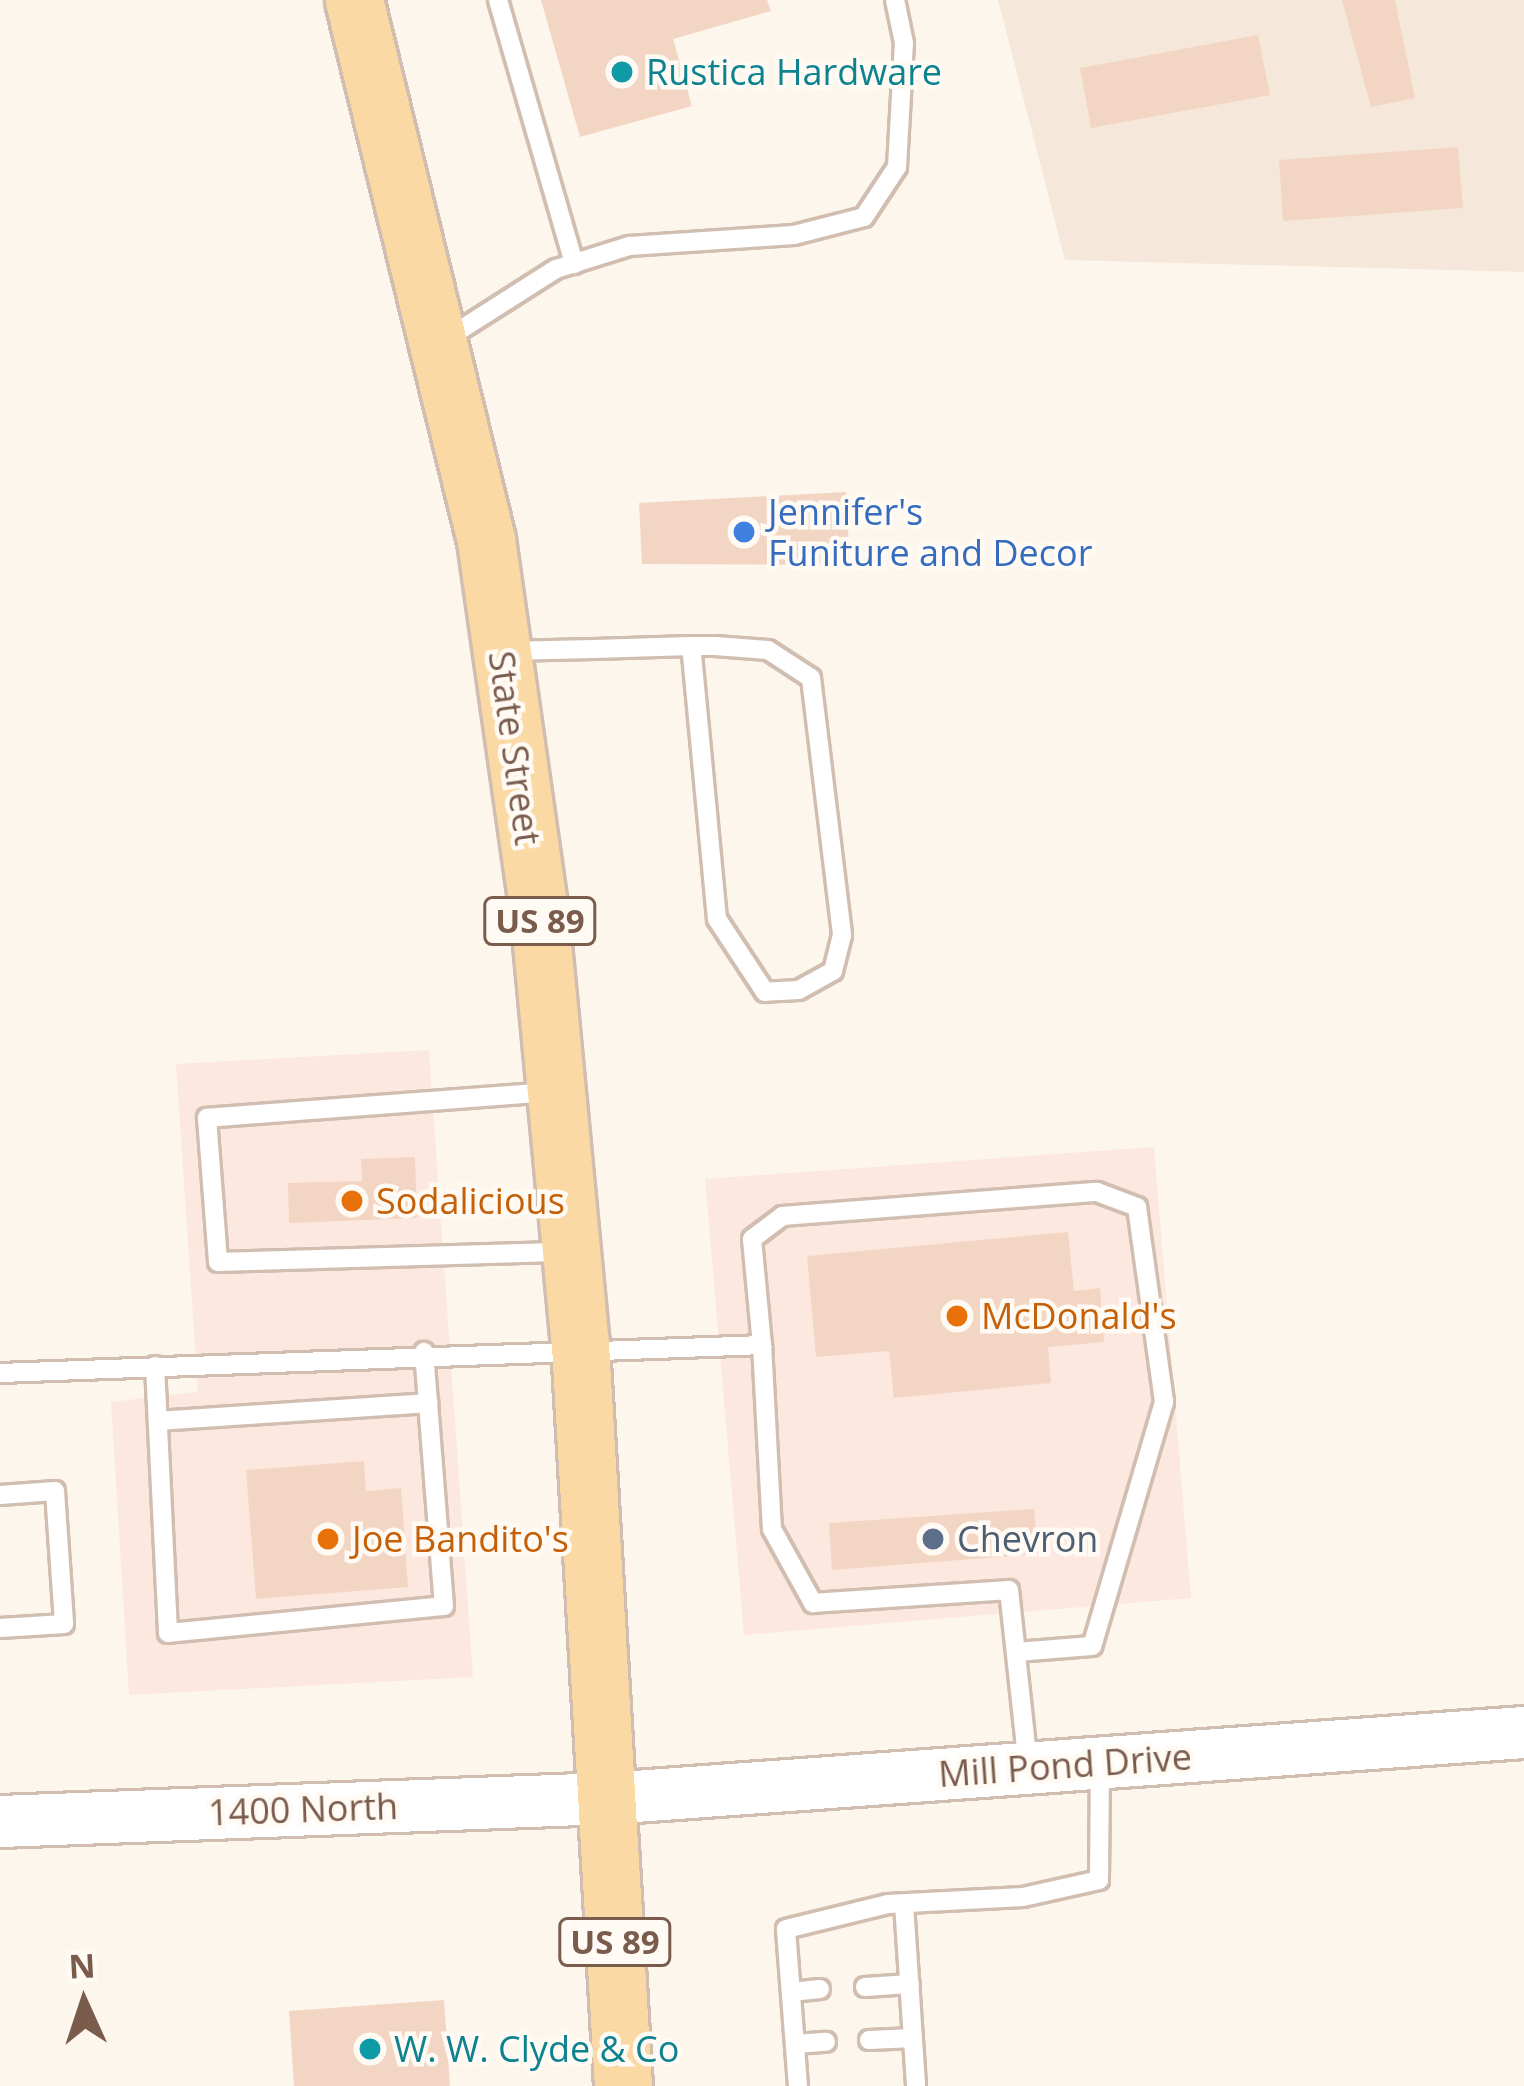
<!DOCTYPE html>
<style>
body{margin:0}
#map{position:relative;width:1524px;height:2086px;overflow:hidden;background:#fdf6ec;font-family:"Open Sans",sans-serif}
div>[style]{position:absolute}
.residential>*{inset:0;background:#f5e8da}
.commercial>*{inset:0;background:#fde8e0}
.building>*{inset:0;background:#f3d5c3}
.roads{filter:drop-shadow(3px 0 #d1beb0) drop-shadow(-3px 0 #d1beb0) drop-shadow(0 3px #d1beb0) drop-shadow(0 -3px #d1beb0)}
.service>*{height:18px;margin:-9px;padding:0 9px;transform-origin:9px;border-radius:9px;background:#fff}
.secondary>*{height:51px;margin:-25.5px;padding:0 25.5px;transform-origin:25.5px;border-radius:25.5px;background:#fff}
.primary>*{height:57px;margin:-28.5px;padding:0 28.5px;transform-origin:28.5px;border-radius:28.5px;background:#fbd9a5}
.dots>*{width:33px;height:33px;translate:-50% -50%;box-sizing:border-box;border:6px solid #fffaf3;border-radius:50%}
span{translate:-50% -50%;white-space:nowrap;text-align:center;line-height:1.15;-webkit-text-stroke:9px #fffaf3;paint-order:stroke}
.shield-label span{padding:3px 9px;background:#fffaf3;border:3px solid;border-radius:9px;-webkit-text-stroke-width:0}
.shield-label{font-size:33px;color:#7a5c4d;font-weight:700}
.culture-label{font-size:36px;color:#0d838f}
.left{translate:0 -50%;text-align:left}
.shop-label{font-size:36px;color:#366cbe}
.street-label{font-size:36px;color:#7a5c4d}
.food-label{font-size:36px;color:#c56008}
.service-label{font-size:36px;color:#4e5e75}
.north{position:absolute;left:24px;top:1942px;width:120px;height:120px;-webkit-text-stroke:9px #fffaf3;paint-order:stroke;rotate:357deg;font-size:33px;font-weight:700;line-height:48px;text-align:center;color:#7a5c4d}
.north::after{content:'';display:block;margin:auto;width:42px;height:54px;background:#7a5c4d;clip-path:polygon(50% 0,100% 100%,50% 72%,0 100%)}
</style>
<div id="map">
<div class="residential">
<div style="clip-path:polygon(998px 0,1524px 0,1524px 272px,1065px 260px)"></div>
</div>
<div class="commercial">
<div style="clip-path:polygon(429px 1050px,473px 1677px,129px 1695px,111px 1402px,198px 1392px,176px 1064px)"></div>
<div style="clip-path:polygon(1154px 1147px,1191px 1598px,744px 1635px,705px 1179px)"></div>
</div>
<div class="building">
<div style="clip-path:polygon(541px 0,767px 0,771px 11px,673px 39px,692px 106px,580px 137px)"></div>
<div style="clip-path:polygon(1342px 0,1395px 0,1415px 98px,1371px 107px)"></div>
<div style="clip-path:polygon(1258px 35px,1270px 95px,1091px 128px,1080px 68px)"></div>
<div style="clip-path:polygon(1458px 147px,1463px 208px,1283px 221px,1279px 160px)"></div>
<div style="clip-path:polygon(846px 492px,850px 565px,642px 564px,639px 503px)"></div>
<div style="clip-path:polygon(415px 1157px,417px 1218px,289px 1223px,288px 1183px,362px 1181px,361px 1159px)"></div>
<div style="clip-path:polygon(1068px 1232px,1074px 1291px,1100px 1288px,1104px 1342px,1048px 1347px,1051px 1383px,894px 1398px,889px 1351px,816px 1357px,807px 1256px)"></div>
<div style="clip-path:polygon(364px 1461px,366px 1491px,401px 1488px,408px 1587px,256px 1599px,246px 1470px)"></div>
<div style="clip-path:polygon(1034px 1509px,1038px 1554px,832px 1570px,829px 1523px)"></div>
<div style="clip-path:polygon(444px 2000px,450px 2086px,294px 2086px,289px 2011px)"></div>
</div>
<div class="roads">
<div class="service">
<div style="left:498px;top:0;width:275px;rotate:73.9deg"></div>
<div style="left:446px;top:339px;width:130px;rotate:-32.5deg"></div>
<div style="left:556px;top:269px;width:77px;rotate:-17.5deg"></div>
<div style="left:629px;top:246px;width:165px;rotate:-3.8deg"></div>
<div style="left:794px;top:235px;width:72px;rotate:-14.4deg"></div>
<div style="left:864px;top:217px;width:60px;rotate:-56.6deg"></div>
<div style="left:897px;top:167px;width:124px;rotate:-86.8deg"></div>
<div style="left:904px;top:43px;width:44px;rotate:-101.8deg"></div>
<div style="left:506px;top:651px;width:88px;rotate:-1.3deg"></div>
<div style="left:594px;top:649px;width:97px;rotate:-1.8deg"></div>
<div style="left:691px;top:646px;width:24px"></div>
<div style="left:715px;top:646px;width:53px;rotate:4.3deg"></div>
<div style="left:768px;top:650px;width:51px;rotate:33.1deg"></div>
<div style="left:811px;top:678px;width:259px;rotate:83.1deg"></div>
<div style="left:842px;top:935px;width:37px;rotate:104deg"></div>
<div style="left:833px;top:971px;width:39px;rotate:151deg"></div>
<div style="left:799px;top:990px;width:34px;rotate:177deg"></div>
<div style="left:765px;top:992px;width:87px;rotate:-123.3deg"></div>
<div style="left:717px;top:919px;width:274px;rotate:-95.4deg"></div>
<div style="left:551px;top:1092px;width:345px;rotate:175.7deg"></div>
<div style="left:207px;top:1118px;width:144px;rotate:85.6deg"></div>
<div style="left:218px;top:1262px;width:346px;rotate:-1.7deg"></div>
<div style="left:762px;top:1345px;width:106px;rotate:-95.4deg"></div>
<div style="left:752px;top:1239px;width:38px;rotate:-37deg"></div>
<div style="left:782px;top:1216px;width:316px;rotate:-4.4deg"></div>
<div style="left:1097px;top:1192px;width:43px;rotate:20.6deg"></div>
<div style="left:1137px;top:1207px;width:197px;rotate:82.1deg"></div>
<div style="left:1164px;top:1402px;width:254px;rotate:106.4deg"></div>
<div style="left:1092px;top:1646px;width:76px;rotate:175.5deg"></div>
<div style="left:155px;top:1366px;width:267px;rotate:87.2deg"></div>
<div style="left:168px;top:1633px;width:277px;rotate:-5.6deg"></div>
<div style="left:444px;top:1606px;width:255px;rotate:-94.5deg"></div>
<div style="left:0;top:1373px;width:763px;rotate:-2.1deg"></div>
<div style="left:762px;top:1345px;width:184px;rotate:86.9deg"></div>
<div style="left:772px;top:1529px;width:85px;rotate:61deg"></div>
<div style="left:813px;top:1603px;width:196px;rotate:-3.8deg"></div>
<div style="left:1009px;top:1590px;width:177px;rotate:83.8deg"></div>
<div style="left:158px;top:1421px;width:271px;rotate:-3.8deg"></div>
<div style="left:0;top:1495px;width:55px;rotate:-4.2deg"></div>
<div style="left:55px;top:1491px;width:133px;rotate:86.1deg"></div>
<div style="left:64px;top:1624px;width:64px;rotate:176.4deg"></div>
<div style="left:904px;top:1904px;width:182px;rotate:86.2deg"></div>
<div style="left:865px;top:1987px;width:45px;rotate:-3.8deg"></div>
<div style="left:791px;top:1992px;width:29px;rotate:-6deg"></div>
<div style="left:869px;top:2040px;width:44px;rotate:-2.6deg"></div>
<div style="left:795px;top:2044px;width:31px;rotate:-4deg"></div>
<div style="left:798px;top:2086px;width:157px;rotate:-94.4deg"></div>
<div style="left:786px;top:1929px;width:105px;rotate:-13.8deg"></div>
<div style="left:888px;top:1904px;width:135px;rotate:-3deg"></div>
<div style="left:1023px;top:1897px;width:78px;rotate:-12.6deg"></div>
<div style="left:1099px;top:1880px;width:113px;rotate:-89.5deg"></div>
</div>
<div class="secondary">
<div style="left:0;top:1821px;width:607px;rotate:-2.17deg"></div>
<div style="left:607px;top:1798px;width:919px;rotate:-4.12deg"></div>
</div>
<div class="primary">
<div style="left:354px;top:0;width:556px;rotate:76.26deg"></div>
<div style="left:486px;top:540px;width:376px;rotate:81.9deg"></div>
<div style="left:539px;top:912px;width:435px;rotate:84.6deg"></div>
<div style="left:580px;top:1345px;width:742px;rotate:86.68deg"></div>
</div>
</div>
<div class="dots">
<div style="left:622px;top:72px;background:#0f9aa8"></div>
<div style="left:744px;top:532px;background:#3f7fe0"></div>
<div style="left:352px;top:1201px;background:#e8710a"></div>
<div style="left:957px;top:1316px;background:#e8710a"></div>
<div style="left:328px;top:1539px;background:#e8710a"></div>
<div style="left:933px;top:1539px;background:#5c6f8a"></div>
<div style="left:370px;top:2049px;background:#0f9aa8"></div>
</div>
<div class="shield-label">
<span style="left:540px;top:921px">US 89</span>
<span style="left:615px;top:1942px">US 89</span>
</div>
<div class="culture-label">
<span class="left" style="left:646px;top:72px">Rustica Hardware</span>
<span class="left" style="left:394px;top:2049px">W. W. Clyde &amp; Co</span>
</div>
<div class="shop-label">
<span class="left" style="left:768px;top:532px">Jennifer's<br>Funiture and Decor</span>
</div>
<div class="street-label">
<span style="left:515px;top:748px;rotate:82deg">State Street</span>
<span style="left:1065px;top:1765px;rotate:-4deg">Mill Pond Drive</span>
<span style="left:303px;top:1809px;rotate:-2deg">1400 North</span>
</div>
<div class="food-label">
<span class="left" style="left:376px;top:1201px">Sodalicious</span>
<span class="left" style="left:981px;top:1316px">McDonald's</span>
<span class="left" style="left:352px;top:1539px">Joe Bandito's</span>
</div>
<div class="service-label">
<span class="left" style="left:957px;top:1539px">Chevron</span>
</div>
<div class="north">N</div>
</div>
